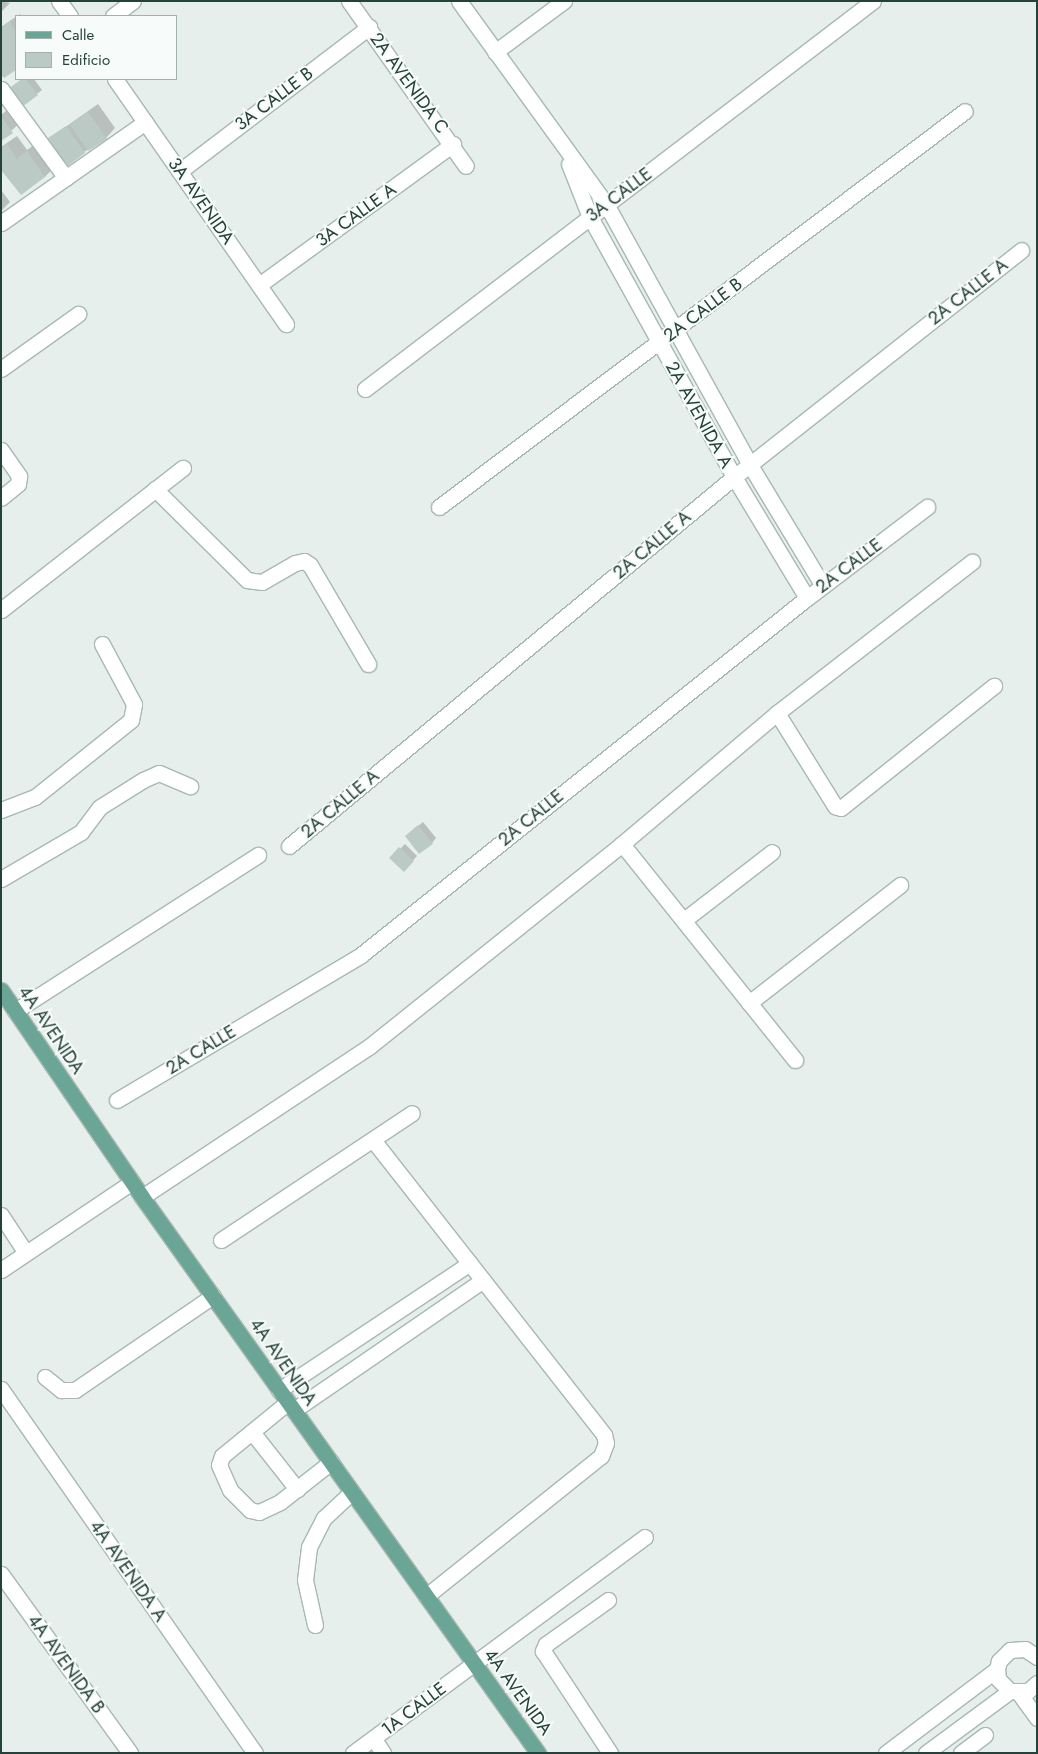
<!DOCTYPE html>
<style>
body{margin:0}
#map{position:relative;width:1038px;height:1754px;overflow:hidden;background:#e6efeb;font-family:Jost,sans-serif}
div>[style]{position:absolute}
.shadow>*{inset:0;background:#0003}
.building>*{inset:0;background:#bbcac4}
.roads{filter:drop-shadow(1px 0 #a8b8b2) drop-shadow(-1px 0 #a8b8b2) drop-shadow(0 1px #a8b8b2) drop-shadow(0 -1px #a8b8b2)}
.minor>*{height:15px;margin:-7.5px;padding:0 7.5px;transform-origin:7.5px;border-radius:7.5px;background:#fff}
.major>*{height:15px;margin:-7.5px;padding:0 7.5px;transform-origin:7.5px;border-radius:7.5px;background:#6aa596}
span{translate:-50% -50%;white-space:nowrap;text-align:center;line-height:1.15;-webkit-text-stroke:4px #f7fbf9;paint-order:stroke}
.street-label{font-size:18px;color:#24423a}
.frame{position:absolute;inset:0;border:2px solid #24423a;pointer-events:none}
.legend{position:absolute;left:15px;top:15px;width:162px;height:65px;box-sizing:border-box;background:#f7fbf9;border:1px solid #a3b1ad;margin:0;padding:6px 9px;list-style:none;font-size:15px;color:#24423a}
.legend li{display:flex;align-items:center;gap:10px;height:25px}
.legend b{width:25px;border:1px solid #a3b1ad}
</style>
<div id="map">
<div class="shadow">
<div style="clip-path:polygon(1px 1px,10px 3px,1px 12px)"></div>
<div style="clip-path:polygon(20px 14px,21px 16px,16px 16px,16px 68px,4px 77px,1px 72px,1px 27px)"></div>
<div style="clip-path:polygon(22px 79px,34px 79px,42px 90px,22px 105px,14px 85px)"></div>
<div style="clip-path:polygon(98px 104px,115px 128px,106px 138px,84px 152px,47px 140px)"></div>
<div style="clip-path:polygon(11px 107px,21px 122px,1px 140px,1px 115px)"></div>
<div style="clip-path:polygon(17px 136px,27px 150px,37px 143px,54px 167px,45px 177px,1px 168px,1px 147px)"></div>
<div style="clip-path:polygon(1px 190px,10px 202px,1px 211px)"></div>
<div style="clip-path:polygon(423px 822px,436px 838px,432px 843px,411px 832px)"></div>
<div style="clip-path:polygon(405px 844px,417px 856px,404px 870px,391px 858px)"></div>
</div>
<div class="building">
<div style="clip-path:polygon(10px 22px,16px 32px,16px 70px,4px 78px,1px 74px,1px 28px)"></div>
<div style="clip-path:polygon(22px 79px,26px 79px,38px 95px,22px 107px,8px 89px)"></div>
<div style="clip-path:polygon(88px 112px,107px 139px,88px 151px,70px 125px)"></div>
<div style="clip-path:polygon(1px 116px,13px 133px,1px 141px)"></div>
<div style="clip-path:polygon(66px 126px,85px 153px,65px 168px,45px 140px)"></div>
<div style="clip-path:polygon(7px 144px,17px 159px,27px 151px,45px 177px,21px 195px,1px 170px,1px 148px)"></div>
<div style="clip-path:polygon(418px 825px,433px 844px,419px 854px,405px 836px)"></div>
<div style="clip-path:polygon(399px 847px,414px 861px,404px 872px,389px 858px)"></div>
</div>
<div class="roads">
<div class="minor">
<div style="left:59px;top:1px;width:19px;rotate:54deg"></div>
<div style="left:349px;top:1px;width:202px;rotate:54.7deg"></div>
<div style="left:459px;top:1px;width:251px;rotate:54.1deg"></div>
<div style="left:606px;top:204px;width:298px;rotate:61.1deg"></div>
<div style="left:750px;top:465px;width:141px;rotate:58.9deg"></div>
<div style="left:113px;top:16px;width:25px;rotate:-37deg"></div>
<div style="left:495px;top:52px;width:86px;rotate:-36.5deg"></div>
<div style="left:115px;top:79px;width:299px;rotate:55.1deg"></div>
<div style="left:1px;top:89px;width:110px;rotate:53.9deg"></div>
<div style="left:569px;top:164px;width:57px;rotate:68.4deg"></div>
<div style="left:590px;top:217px;width:297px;rotate:61deg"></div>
<div style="left:734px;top:477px;width:141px;rotate:58.9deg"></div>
<div style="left:180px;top:171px;width:238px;rotate:-37.3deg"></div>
<div style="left:1px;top:223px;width:176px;rotate:-35deg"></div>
<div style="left:259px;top:285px;width:240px;rotate:-36deg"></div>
<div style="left:1px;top:369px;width:95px;rotate:-35.5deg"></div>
<div style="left:365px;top:389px;width:639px;rotate:-37.37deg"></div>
<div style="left:1px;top:450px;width:32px;rotate:55deg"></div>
<div style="left:19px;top:476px;width:8px;rotate:97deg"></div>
<div style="left:18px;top:484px;width:22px;rotate:141deg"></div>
<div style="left:155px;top:489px;width:129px;rotate:44.7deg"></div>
<div style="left:247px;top:580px;width:15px;rotate:8deg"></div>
<div style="left:262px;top:582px;width:38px;rotate:-30deg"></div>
<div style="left:295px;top:563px;width:9px;rotate:-13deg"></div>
<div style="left:304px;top:561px;width:7px;rotate:34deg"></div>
<div style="left:310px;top:565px;width:115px;rotate:59.6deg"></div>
<div style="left:439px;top:507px;width:658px;rotate:-36.97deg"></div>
<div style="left:1px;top:610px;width:231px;rotate:-38deg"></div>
<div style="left:777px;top:713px;width:110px;rotate:58.1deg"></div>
<div style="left:835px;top:806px;width:6px;rotate:18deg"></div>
<div style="left:841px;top:808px;width:196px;rotate:-38.6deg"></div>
<div style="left:1px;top:810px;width:36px;rotate:-21deg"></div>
<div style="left:35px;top:797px;width:123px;rotate:-38.7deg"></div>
<div style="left:131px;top:720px;width:16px;rotate:-79deg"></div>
<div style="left:134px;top:704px;width:68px;rotate:-118.1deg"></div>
<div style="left:622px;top:844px;width:277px;rotate:51.3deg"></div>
<div style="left:289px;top:846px;width:578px;rotate:-39.67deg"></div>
<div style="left:734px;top:477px;width:366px;rotate:-38.3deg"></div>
<div style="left:1px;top:879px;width:93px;rotate:-30.4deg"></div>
<div style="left:81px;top:832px;width:31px;rotate:-53deg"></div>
<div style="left:100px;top:807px;width:51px;rotate:-32.1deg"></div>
<div style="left:143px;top:780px;width:17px;rotate:-24deg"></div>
<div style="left:159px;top:773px;width:34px;rotate:23deg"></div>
<div style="left:684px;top:920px;width:111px;rotate:-37.7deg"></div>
<div style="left:749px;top:1003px;width:192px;rotate:-38deg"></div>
<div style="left:15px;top:1011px;width:289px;rotate:-32.7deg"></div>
<div style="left:117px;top:1100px;width:284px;rotate:-30.7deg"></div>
<div style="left:361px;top:955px;width:571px;rotate:-38.68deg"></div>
<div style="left:807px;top:598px;width:151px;rotate:-37.2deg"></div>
<div style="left:373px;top:1140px;width:375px;rotate:51.9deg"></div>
<div style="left:604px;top:1435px;width:8px;rotate:76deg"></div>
<div style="left:606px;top:1443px;width:14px;rotate:111deg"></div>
<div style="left:601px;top:1456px;width:224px;rotate:141.3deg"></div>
<div style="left:142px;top:1197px;width:273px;rotate:-33.5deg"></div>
<div style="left:370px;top:1046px;width:323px;rotate:-38.7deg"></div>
<div style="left:622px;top:844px;width:203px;rotate:-40.2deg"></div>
<div style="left:777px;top:713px;width:247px;rotate:-37.8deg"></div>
<div style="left:1px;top:1215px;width:45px;rotate:56.7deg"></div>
<div style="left:221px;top:1240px;width:229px;rotate:-33.6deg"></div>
<div style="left:1px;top:1270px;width:158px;rotate:-33.9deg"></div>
<div style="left:45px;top:1377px;width:21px;rotate:39deg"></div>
<div style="left:61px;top:1390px;width:14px"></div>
<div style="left:75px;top:1390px;width:167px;rotate:-34.3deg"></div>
<div style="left:1px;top:1389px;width:444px;rotate:55.1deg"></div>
<div style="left:279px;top:1390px;width:229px;rotate:-33.6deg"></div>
<div style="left:288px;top:1402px;width:85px;rotate:140.7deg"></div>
<div style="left:222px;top:1456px;width:9px;rotate:108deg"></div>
<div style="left:219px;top:1465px;width:27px;rotate:66deg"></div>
<div style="left:230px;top:1490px;width:28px;rotate:45deg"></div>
<div style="left:250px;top:1510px;width:9px;rotate:13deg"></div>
<div style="left:259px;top:1512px;width:23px;rotate:-25deg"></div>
<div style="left:280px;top:1502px;width:65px;rotate:-38.1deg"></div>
<div style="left:294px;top:1410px;width:229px;rotate:-34.5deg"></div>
<div style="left:252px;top:1432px;width:73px;rotate:51.7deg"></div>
<div style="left:1px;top:1574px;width:221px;rotate:54.2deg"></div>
<div style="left:608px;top:1600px;width:76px;rotate:144.6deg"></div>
<div style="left:546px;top:1644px;width:8px;rotate:113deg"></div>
<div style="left:543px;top:1651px;width:122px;rotate:56.7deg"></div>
<div style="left:315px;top:1625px;width:46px;rotate:-102.5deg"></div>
<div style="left:305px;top:1580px;width:33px;rotate:-83deg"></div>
<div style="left:309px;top:1547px;width:33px;rotate:-63deg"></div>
<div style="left:324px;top:1518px;width:38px;rotate:-43deg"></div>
<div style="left:1037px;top:1657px;width:14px;rotate:-146deg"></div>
<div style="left:1025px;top:1649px;width:15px;rotate:176deg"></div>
<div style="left:1010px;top:1650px;width:16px;rotate:135deg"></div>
<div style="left:999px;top:1661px;width:8px;rotate:104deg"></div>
<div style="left:997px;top:1669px;width:10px;rotate:84deg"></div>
<div style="left:998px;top:1679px;width:17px;rotate:45deg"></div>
<div style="left:1010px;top:1691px;width:18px"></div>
<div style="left:1028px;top:1691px;width:12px;rotate:-42deg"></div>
<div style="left:1019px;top:1693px;width:31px;rotate:54deg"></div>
<div style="left:374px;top:1739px;width:17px;rotate:57deg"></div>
<div style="left:353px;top:1753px;width:363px;rotate:-36.5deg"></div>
<div style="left:886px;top:1753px;width:139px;rotate:-37.1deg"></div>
<div style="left:926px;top:1753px;width:104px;rotate:-36.4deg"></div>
<div style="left:961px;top:1753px;width:30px;rotate:-37deg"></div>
</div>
<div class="major">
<div style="left:1px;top:990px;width:250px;rotate:55.7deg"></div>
<div style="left:142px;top:1197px;width:683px;rotate:54.54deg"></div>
</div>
</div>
<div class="street-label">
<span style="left:409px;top:83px;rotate:54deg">2A AVENIDA C</span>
<span style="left:274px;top:99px;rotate:-37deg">3A CALLE B</span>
<span style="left:619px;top:195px;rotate:-37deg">3A CALLE</span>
<span style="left:201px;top:201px;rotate:55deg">3A AVENIDA</span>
<span style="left:356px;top:215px;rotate:-36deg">3A CALLE A</span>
<span style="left:968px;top:292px;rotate:-38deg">2A CALLE A</span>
<span style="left:703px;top:310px;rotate:-37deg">2A CALLE B</span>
<span style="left:699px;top:415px;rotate:61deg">2A AVENIDA A</span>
<span style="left:652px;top:545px;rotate:-40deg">2A CALLE A</span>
<span style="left:849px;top:566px;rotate:-37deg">2A CALLE</span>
<span style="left:340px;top:804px;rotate:-40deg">2A CALLE A</span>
<span style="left:531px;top:818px;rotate:-39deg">2A CALLE</span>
<span style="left:51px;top:1030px;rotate:56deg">4A AVENIDA</span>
<span style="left:201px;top:1050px;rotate:-31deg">2A CALLE</span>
<span style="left:283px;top:1362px;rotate:55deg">4A AVENIDA</span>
<span style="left:128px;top:1571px;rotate:55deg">4A AVENIDA A</span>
<span style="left:66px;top:1664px;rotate:54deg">4A AVENIDA B</span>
<span style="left:518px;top:1692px;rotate:54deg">4A AVENIDA</span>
<span style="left:414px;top:1709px;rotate:-37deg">1A CALLE</span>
</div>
<div class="frame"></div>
<ul class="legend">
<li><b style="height:6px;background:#6aa596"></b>Calle</li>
<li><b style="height:14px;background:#bbcac4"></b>Edificio</li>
</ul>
</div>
